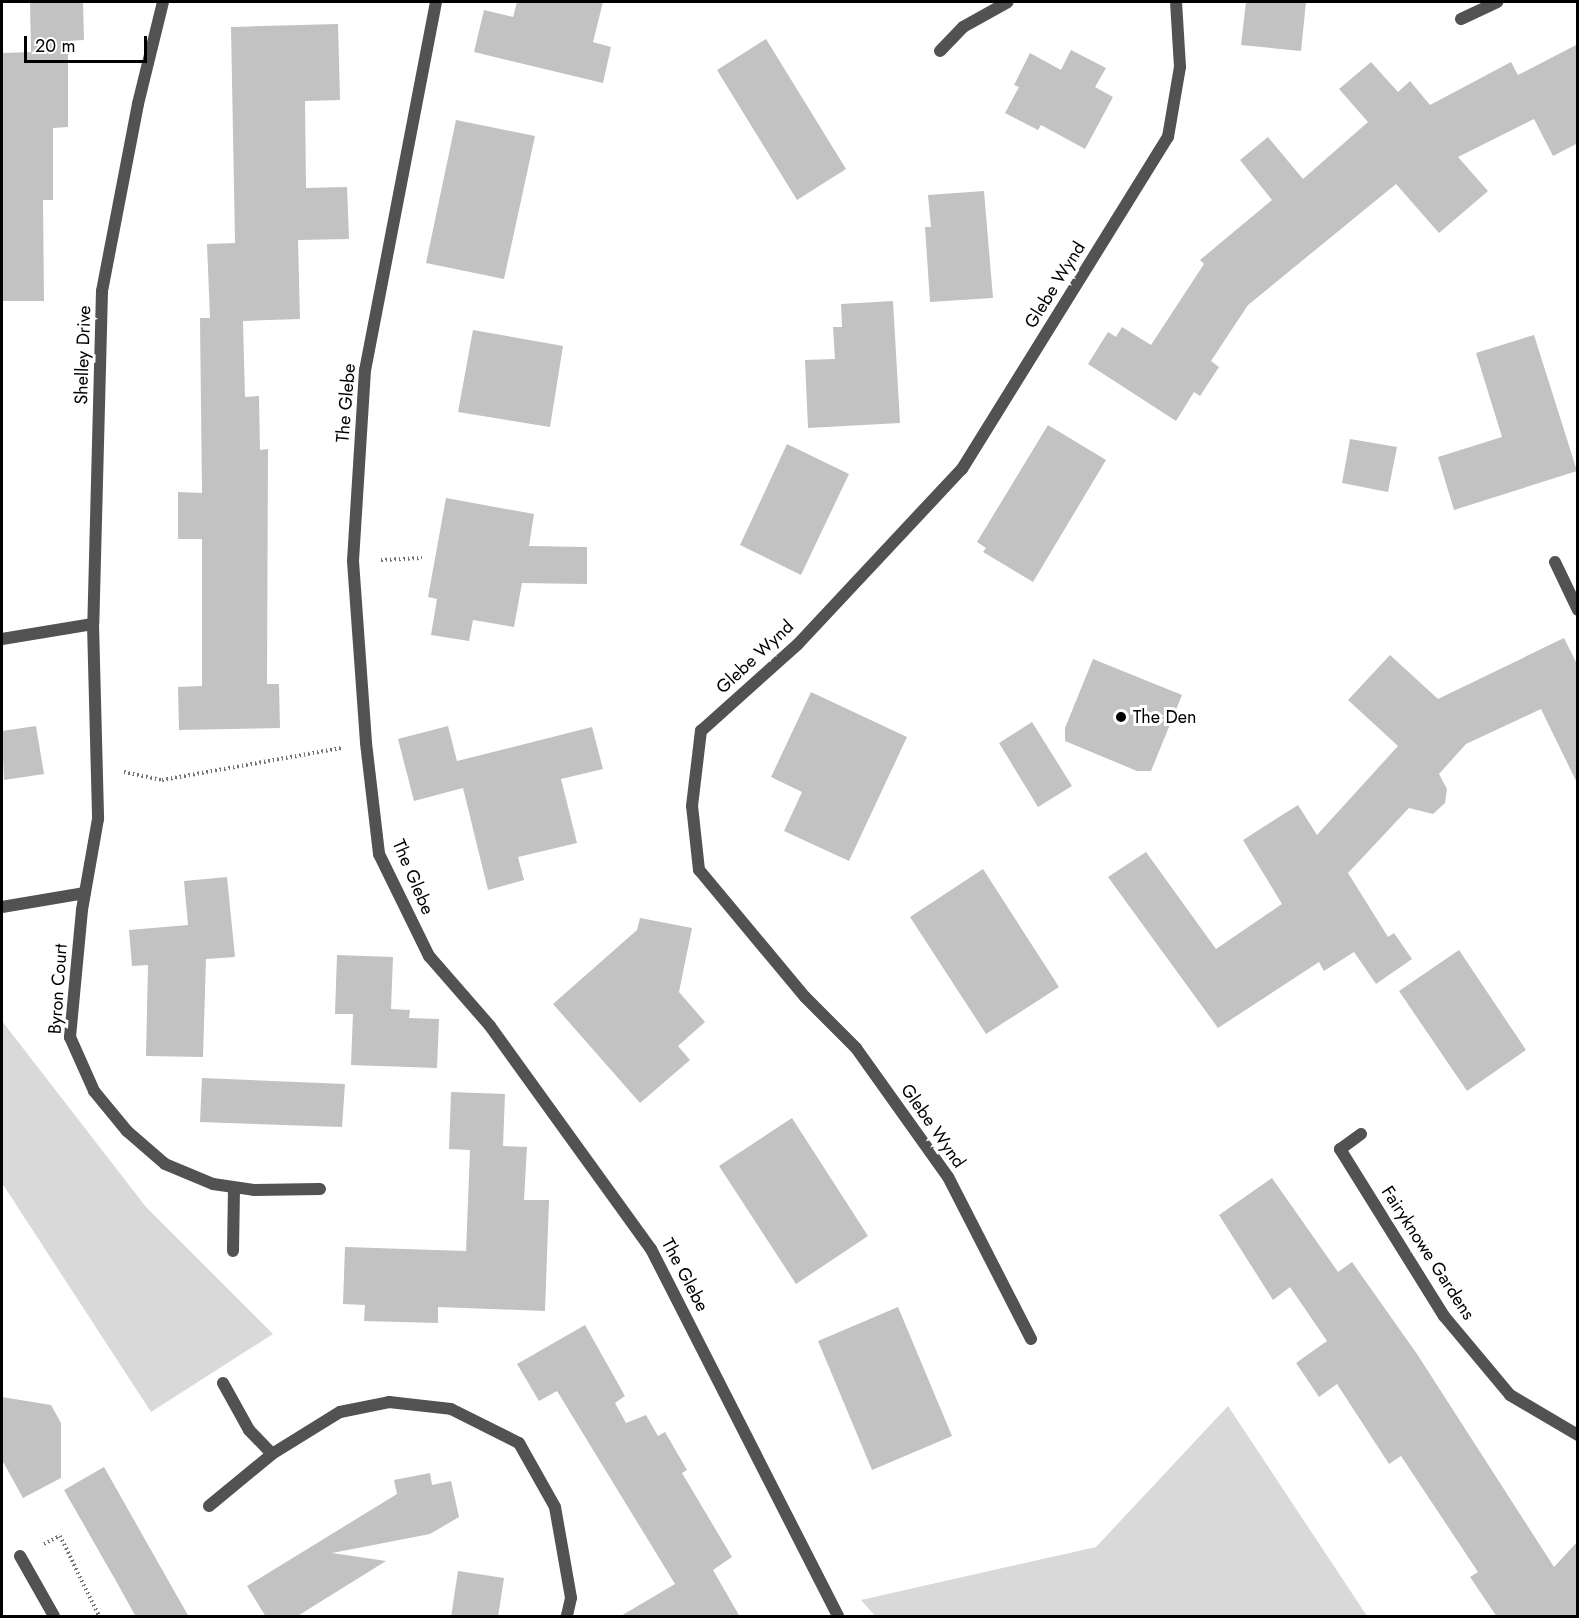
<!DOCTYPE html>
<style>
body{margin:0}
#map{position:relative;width:1579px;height:1618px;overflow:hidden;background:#fff;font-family:Jost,sans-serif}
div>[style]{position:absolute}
.green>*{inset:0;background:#d9d9d9}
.building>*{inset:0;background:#c2c2c2}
.path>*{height:4px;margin-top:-2px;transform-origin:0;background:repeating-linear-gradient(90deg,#747474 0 1.5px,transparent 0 4.5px)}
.lane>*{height:12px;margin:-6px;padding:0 6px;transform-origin:6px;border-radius:6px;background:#525252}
.street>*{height:12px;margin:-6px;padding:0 6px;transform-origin:6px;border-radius:6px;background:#525252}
.dots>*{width:16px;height:16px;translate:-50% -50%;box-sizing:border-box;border:3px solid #fff;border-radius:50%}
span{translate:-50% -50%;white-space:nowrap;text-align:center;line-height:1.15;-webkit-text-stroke:6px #fff;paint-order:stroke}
.street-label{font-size:18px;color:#000}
.poi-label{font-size:18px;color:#000}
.left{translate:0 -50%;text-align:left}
.frame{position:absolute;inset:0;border:3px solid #000;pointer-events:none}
.scale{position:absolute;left:24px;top:36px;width:123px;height:27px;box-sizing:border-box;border:3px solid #000;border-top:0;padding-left:8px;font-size:18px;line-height:21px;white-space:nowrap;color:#000;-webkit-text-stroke:4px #fff;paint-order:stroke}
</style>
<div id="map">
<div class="green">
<div style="clip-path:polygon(2px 1021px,146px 1207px,273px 1334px,151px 1412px,2px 1183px)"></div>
<div style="clip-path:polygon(1228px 1406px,1367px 1616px,875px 1616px,861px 1600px,1096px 1547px)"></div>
</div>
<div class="building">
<div style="clip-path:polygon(30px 2px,83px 2px,84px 40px,68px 41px,68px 127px,53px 128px,53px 200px,43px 200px,44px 301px,2px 301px,2px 53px,31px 52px)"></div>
<div style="clip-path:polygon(517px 2px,603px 2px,593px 42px,611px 47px,603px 83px,474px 52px,484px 10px,513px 17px)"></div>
<div style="clip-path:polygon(1246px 2px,1306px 2px,1301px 51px,1241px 45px)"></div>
<div style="clip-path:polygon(338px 24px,340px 100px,305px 101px,306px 188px,347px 187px,349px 239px,298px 240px,300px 319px,243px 321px,245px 397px,259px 396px,260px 450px,268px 449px,267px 684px,279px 684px,280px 728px,179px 730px,178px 687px,202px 686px,202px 539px,178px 539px,178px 492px,202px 493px,200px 318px,210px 318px,207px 244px,235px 243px,231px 27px)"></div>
<div style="clip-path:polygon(766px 39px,846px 169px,797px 200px,717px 70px)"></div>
<div style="clip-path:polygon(1578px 44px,1578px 143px,1553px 156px,1534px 119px,1458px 157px,1488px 191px,1439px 233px,1396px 184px,1248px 305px,1211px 361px,1219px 367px,1200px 396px,1194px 392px,1176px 421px,1088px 364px,1108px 332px,1116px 337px,1122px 327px,1151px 345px,1204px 264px,1200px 260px,1272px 200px,1240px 160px,1268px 137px,1303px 179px,1368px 122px,1339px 89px,1371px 62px,1398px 92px,1410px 81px,1430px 105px,1511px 62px,1518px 75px)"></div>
<div style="clip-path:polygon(1071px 50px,1106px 68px,1095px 87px,1113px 97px,1085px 149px,1041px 125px,1038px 130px,1005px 113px,1019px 87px,1014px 85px,1030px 53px,1061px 70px)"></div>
<div style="clip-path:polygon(456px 120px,535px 136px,504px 279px,426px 263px)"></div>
<div style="clip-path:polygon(984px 191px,993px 298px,930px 302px,925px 227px,931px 227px,928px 195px)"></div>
<div style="clip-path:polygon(893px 301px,900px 423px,808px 428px,805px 360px,835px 359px,833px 327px,842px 327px,841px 304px)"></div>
<div style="clip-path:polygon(473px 330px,563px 346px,550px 427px,458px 412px)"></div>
<div style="clip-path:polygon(1534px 335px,1577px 471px,1454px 510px,1438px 457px,1502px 437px,1476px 353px)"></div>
<div style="clip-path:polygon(1048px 425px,1106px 460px,1033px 582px,983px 552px,986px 548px,977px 542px)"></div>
<div style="clip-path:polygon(1350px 439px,1397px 447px,1388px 492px,1342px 483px)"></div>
<div style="clip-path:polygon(787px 444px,849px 474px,801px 575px,740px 545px)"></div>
<div style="clip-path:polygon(446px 498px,534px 514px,529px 546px,587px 547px,587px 584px,522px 583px,514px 627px,473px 620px,469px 641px,431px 635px,437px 599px,428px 597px)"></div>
<div style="clip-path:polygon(1564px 638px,1578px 666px,1578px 785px,1541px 709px,1466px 744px,1439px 774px,1447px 789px,1445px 803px,1433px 814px,1409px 808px,1348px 873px,1388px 937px,1394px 933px,1412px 959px,1376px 984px,1354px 952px,1324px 971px,1319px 962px,1218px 1028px,1108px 877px,1146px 852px,1216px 949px,1282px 904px,1243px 840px,1298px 805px,1317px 835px,1398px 746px,1348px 700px,1390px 655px,1438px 699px)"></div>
<div style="clip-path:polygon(1093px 659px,1182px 695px,1151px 771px,1137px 771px,1065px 741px,1065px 728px)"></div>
<div style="clip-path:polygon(811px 692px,907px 737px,849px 861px,784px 831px,802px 792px,771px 777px)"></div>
<div style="clip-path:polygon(1032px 722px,1072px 786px,1038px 807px,999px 743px)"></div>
<div style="clip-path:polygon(36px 726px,44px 774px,4px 780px,2px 731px)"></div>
<div style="clip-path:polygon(448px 726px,457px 761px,592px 727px,603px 769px,561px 779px,577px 843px,518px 857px,524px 880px,488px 890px,463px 788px,414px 801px,398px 739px)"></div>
<div style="clip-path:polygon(983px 869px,1059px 987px,986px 1034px,910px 917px)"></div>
<div style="clip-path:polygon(227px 877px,235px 957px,206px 959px,203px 1057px,146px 1056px,148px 965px,132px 966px,129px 930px,188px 925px,184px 881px)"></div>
<div style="clip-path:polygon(640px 918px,692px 928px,679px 992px,705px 1022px,678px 1046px,690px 1060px,640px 1103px,553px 1004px,637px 930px)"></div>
<div style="clip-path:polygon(1459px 950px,1526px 1050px,1467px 1091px,1399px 991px)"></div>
<div style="clip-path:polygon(337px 955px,393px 957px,391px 1009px,410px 1010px,409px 1018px,439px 1019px,437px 1068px,351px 1065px,353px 1014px,335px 1014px)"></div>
<div style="clip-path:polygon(202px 1078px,345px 1084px,342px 1127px,200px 1122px)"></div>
<div style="clip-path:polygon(451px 1092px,505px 1094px,503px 1146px,527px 1147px,524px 1200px,549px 1200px,545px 1311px,438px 1307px,438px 1323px,364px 1321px,365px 1305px,343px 1304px,345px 1247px,466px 1251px,470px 1150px,449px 1149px)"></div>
<div style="clip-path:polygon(792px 1118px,868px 1236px,796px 1284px,719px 1166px)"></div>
<div style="clip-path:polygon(1272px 1178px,1338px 1272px,1352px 1262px,1417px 1354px,1554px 1567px,1578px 1541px,1578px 1617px,1497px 1617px,1470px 1577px,1478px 1572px,1401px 1456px,1389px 1464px,1337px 1384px,1319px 1397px,1296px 1363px,1327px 1341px,1290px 1287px,1273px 1300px,1219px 1215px)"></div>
<div style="clip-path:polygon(898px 1307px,952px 1436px,872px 1470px,818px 1341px)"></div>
<div style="clip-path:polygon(585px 1325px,625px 1396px,615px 1403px,626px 1423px,646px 1415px,658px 1436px,665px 1432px,687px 1470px,682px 1473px,732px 1557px,713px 1570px,740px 1617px,619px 1617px,675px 1584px,557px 1391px,539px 1401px,517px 1364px)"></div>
<div style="clip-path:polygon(2px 1397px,51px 1405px,61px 1423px,61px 1478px,23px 1498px,2px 1460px)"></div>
<div style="clip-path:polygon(104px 1467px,173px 1589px,189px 1617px,136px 1617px,116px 1581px,64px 1490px)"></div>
<div style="clip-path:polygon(430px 1473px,432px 1485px,451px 1481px,459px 1517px,430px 1534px,332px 1553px,386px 1561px,296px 1617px,266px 1617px,247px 1586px,397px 1494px,394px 1480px)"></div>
<div style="clip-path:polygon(458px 1571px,504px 1578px,498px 1617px,451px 1617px)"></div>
</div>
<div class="path">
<div style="left:381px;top:560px;width:41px;rotate:-2.8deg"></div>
<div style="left:124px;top:772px;width:39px;rotate:12deg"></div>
<div style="left:162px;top:780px;width:182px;rotate:-10.1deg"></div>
<div style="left:44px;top:1544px;width:18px;rotate:-27deg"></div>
<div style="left:60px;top:1536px;width:89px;rotate:64deg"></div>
</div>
<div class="lane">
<div style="left:2px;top:907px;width:84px;rotate:-9.6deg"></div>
</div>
<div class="street">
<div style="left:163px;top:2px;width:105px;rotate:103.8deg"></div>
<div style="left:138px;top:104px;width:190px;rotate:100.9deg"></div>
<div style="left:102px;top:291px;width:333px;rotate:91.5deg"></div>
<div style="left:93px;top:624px;width:195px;rotate:88.5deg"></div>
<div style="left:98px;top:819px;width:92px;rotate:100deg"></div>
<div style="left:82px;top:910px;width:128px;rotate:95.4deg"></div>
<div style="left:70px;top:1037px;width:59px;rotate:66deg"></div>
<div style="left:94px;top:1091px;width:52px;rotate:50.5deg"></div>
<div style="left:127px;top:1131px;width:50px;rotate:41deg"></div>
<div style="left:165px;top:1164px;width:52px;rotate:22.6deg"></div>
<div style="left:213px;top:1184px;width:41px;rotate:8.3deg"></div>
<div style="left:254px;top:1190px;width:66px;rotate:-0.9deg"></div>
<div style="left:436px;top:2px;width:375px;rotate:100.9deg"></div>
<div style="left:365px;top:370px;width:191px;rotate:93.6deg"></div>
<div style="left:353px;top:561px;width:182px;rotate:85.9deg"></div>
<div style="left:366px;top:743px;width:112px;rotate:83.3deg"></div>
<div style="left:379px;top:854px;width:114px;rotate:63.9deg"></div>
<div style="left:429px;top:956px;width:93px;rotate:48.9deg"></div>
<div style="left:490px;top:1026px;width:275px;rotate:54.2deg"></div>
<div style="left:651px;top:1249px;width:412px;rotate:63deg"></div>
<div style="left:1461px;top:19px;width:40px;rotate:-25deg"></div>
<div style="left:940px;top:51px;width:33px;rotate:-46deg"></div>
<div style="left:963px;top:27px;width:51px;rotate:-29.1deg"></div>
<div style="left:1555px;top:562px;width:53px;rotate:64.4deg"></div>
<div style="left:2px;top:639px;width:92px;rotate:-9.4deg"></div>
<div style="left:1361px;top:1134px;width:26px;rotate:144deg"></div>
<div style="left:1340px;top:1149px;width:197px;rotate:58.1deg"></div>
<div style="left:1444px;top:1316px;width:103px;rotate:50.1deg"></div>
<div style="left:1510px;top:1395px;width:79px;rotate:30.5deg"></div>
<div style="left:233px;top:1251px;width:63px;rotate:-89.1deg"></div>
<div style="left:1031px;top:1339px;width:182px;rotate:-117.1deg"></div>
<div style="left:948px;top:1177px;width:158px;rotate:-125.5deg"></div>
<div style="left:856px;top:1048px;width:72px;rotate:-135deg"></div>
<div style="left:805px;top:997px;width:165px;rotate:-129.8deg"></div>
<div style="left:699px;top:870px;width:64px;rotate:-96.2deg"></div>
<div style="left:692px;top:806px;width:76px;rotate:-83.2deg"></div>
<div style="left:701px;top:731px;width:130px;rotate:-41.9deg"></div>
<div style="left:798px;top:644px;width:240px;rotate:-46.9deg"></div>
<div style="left:962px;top:469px;width:391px;rotate:-58.2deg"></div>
<div style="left:1168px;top:137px;width:71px;rotate:-80.3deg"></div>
<div style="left:1180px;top:67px;width:65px;rotate:-93.5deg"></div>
<div style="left:223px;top:1383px;width:54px;rotate:61deg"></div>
<div style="left:249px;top:1430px;width:33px;rotate:46deg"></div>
<div style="left:209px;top:1506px;width:82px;rotate:-39.5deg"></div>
<div style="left:272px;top:1454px;width:80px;rotate:-31.7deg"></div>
<div style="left:340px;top:1412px;width:50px;rotate:-11.5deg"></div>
<div style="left:389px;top:1402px;width:62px;rotate:6.4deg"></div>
<div style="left:451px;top:1409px;width:76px;rotate:26.6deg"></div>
<div style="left:519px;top:1443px;width:73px;rotate:60.6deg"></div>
<div style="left:555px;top:1507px;width:92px;rotate:80deg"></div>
<div style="left:571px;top:1598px;width:18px;rotate:103deg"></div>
<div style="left:20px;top:1556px;width:69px;rotate:60.5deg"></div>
</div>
<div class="dots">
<div style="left:1121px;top:717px;background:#000"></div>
</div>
<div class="street-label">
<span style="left:1055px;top:285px;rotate:-58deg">Glebe Wynd</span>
<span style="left:83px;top:355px;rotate:-88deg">Shelley Drive</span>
<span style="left:346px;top:403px;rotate:-85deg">The Glebe</span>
<span style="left:755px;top:657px;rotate:-43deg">Glebe Wynd</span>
<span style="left:413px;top:877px;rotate:67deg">The Glebe</span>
<span style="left:58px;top:989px;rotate:-86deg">Byron Court</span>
<span style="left:933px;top:1126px;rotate:55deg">Glebe Wynd</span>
<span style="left:1428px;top:1253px;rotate:57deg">Fairyknowe Gardens</span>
<span style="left:685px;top:1275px;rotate:62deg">The Glebe</span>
</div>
<div class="poi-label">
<span class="left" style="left:1133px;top:717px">The Den</span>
</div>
<div class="frame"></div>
<div class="scale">20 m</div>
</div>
